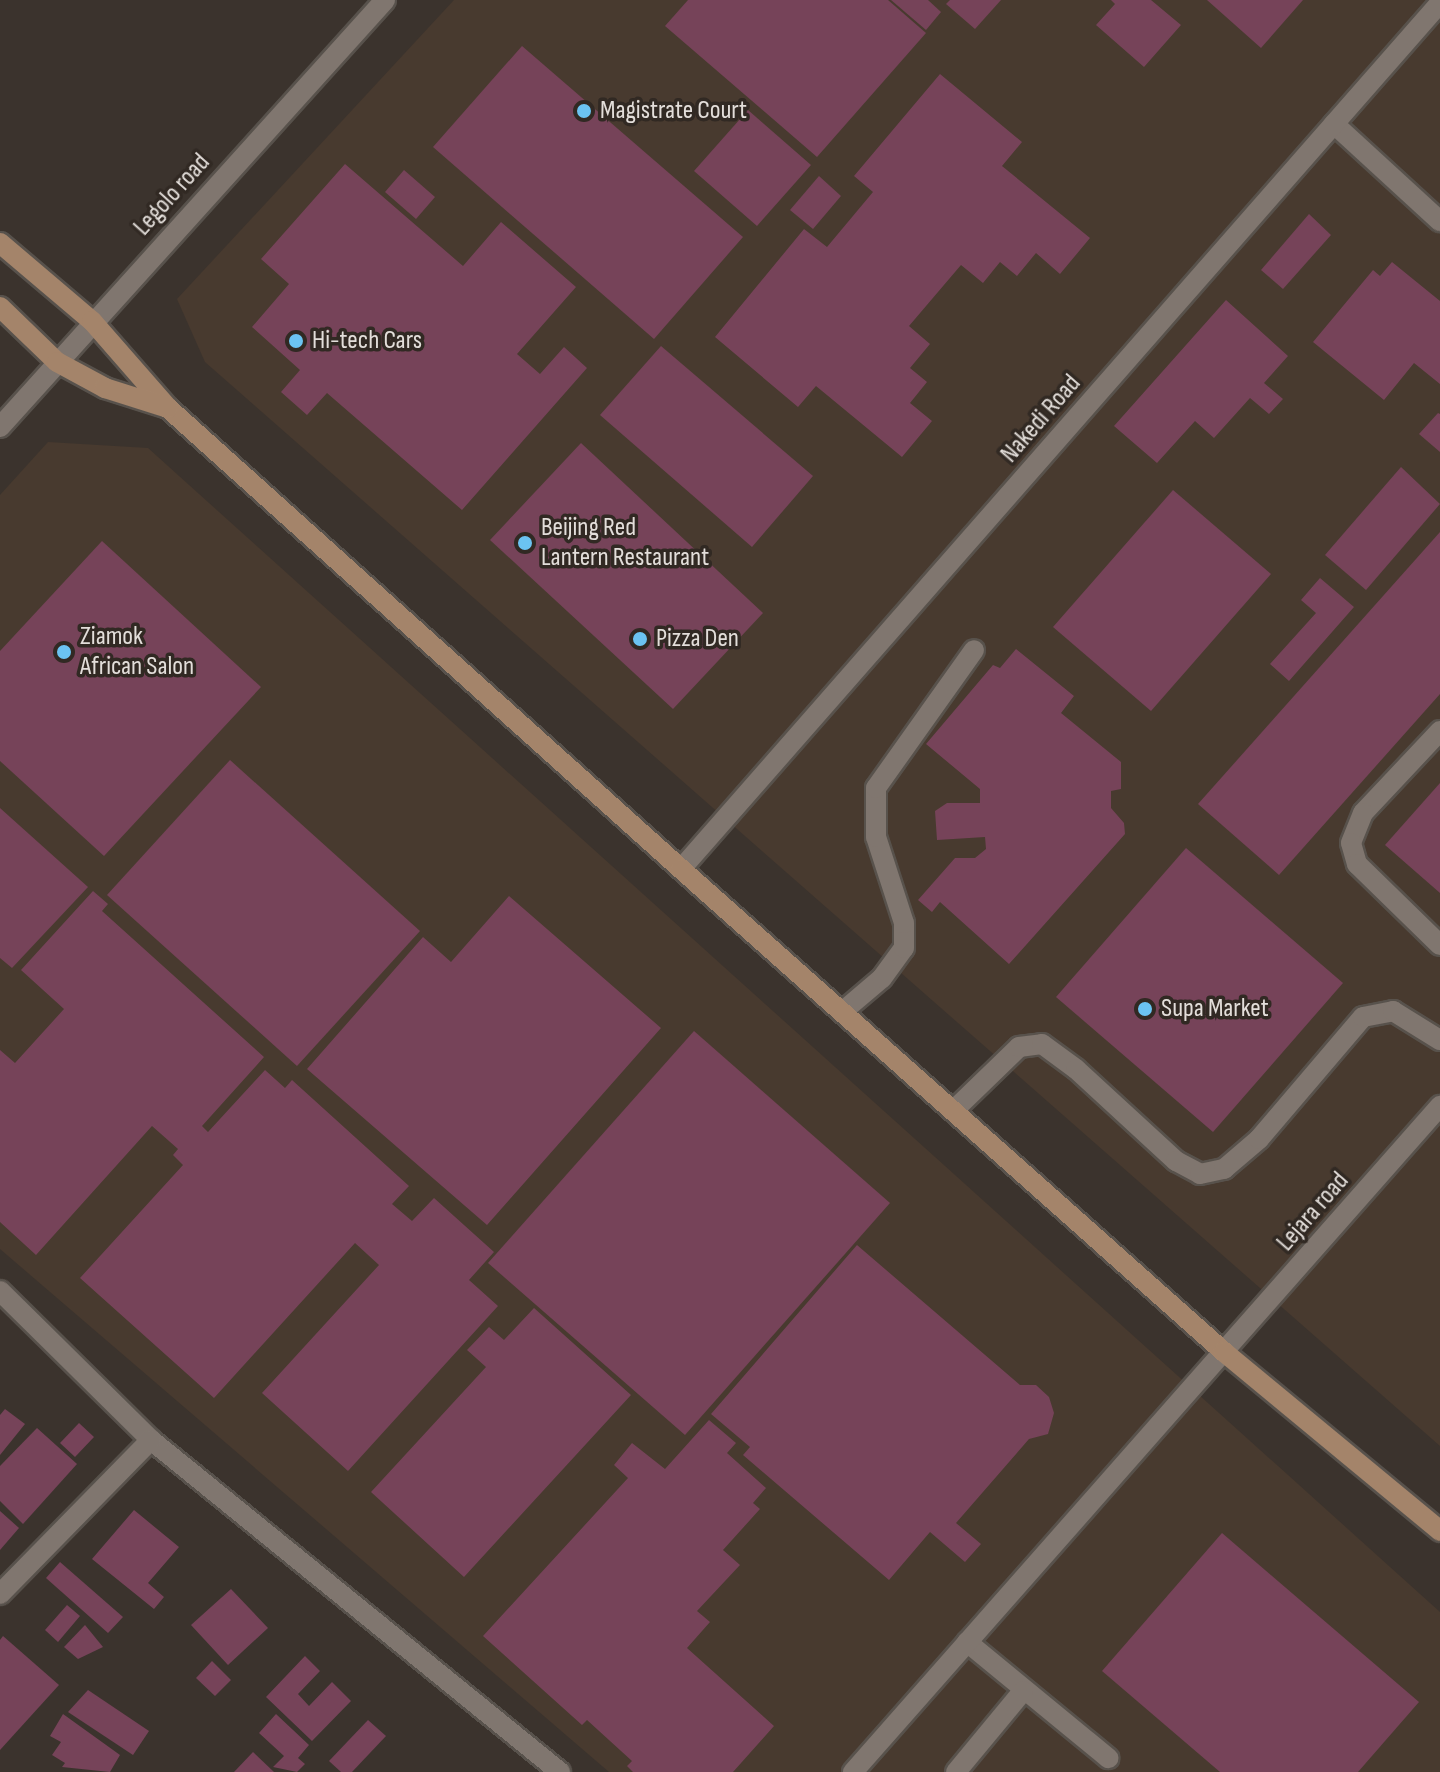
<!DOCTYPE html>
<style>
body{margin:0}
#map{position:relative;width:1440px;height:1772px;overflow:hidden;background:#3b332d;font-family:"Sofia Sans Condensed",sans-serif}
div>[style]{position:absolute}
.built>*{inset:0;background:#483a2f}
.building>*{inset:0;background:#764359}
.roads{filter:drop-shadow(2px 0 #58524c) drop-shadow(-2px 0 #58524c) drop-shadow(0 2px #58524c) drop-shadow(0 -2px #58524c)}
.lane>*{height:20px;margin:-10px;padding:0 10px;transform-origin:10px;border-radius:10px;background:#80766f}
.street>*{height:20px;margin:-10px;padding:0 10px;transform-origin:10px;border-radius:10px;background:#80766f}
.secondary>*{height:20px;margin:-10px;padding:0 10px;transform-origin:10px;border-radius:10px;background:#a4846a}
.dots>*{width:22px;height:22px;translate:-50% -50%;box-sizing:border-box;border:4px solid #312923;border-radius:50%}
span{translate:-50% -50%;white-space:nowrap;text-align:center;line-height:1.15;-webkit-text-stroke:7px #312923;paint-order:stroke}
.poi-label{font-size:26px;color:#e3deda}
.left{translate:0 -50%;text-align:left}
.street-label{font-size:26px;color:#e3deda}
</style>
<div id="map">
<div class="built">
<div style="clip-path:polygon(454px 0,1440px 0,1440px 1446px,205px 362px,177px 299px)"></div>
<div style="clip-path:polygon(48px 442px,148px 448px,1440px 1612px,1440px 1772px,609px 1772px,0 1249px,0 495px)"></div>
</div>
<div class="building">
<div style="clip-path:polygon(688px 0,888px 0,926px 33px,817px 157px,665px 26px)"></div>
<div style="clip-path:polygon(891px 0,928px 0,941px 12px,926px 30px)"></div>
<div style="clip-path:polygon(950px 0,1001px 0,975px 29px,946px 4px)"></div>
<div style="clip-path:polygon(1111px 0,1151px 0,1181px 25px,1144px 67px,1096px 25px,1115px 4px)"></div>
<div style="clip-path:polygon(1207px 0,1303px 0,1261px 48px)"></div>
<div style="clip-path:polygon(522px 46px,743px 237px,654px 339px,433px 147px)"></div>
<div style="clip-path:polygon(940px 74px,1022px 142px,1002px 166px,1090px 238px,1060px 274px,1036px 253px,1017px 276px,1000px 262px,983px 283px,961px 265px,909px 326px,930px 344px,910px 368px,927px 382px,910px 403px,932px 421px,902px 457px,816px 386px,798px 407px,715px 337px,804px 229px,827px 247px,873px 192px,854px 176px)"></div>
<div style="clip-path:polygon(748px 110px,811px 165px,757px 226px,694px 171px)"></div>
<div style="clip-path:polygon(345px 164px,463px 266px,501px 222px,576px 287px,517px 354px,540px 374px,564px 347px,587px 368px,462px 510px,327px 393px,307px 415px,281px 392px,300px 370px,252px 327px,289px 284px,261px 259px)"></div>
<div style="clip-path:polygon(404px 170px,435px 197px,416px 219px,385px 192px)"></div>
<div style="clip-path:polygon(819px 176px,841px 196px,813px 229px,790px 210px)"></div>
<div style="clip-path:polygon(1309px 214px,1331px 235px,1283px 289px,1261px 270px)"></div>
<div style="clip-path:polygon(1392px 262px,1440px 301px,1440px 384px,1414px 363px,1384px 400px,1313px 342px,1373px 270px,1380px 276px)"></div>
<div style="clip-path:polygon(1226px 300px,1288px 356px,1264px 383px,1283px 399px,1269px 414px,1250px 398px,1214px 438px,1195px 421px,1157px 463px,1114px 426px)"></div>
<div style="clip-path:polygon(661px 346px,813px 476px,752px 547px,600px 415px)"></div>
<div style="clip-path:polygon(1438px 413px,1440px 414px,1440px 452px,1419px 434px)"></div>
<div style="clip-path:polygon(581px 443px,763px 613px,673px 709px,490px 540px)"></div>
<div style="clip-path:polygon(1401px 467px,1440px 504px,1366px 590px,1325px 555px)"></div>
<div style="clip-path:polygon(1173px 490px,1271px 574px,1151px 711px,1053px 627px)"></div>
<div style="clip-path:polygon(1440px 532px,1440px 694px,1279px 875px,1198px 804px)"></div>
<div style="clip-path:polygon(102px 541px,261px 687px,104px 856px,0 761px,0 651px)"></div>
<div style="clip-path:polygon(1320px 578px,1354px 607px,1289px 681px,1270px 664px,1316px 613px,1301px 600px)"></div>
<div style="clip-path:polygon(1016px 649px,1074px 696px,1061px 713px,1121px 762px,1121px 789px,1111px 791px,1111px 808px,1124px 823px,1125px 834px,1009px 964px,940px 902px,932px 912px,918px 900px,955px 858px,975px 858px,986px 849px,985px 837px,937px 840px,935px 811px,947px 803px,980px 803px,980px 789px,926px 744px,993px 665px,1000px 668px)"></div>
<div style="clip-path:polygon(230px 760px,420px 931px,297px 1066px,107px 895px)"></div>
<div style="clip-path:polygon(1440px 783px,1440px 893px,1385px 845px)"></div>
<div style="clip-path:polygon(0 808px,88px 887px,12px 968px,0 958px)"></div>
<div style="clip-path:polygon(1186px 848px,1343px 983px,1213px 1132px,1056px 997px)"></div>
<div style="clip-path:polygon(93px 891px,108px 904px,102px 911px,264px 1057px,202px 1126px,208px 1132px,265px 1070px,285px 1088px,292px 1080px,409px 1186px,392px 1204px,412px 1221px,434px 1198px,494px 1252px,469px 1280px,498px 1306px,348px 1471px,262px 1393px,379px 1265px,355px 1243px,214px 1398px,80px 1278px,183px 1165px,173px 1155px,178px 1149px,152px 1126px,36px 1255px,0 1222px,0 1050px,15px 1063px,64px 1009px,21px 970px)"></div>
<div style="clip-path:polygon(509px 896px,661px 1028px,487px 1225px,307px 1069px,423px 937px,451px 962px)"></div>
<div style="clip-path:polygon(694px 1031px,890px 1203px,685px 1435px,488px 1263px)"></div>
<div style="clip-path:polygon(857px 1245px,1020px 1385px,1036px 1385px,1049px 1397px,1054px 1413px,1048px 1434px,1029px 1439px,956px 1523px,981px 1544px,965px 1562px,930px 1532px,889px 1580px,743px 1455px,750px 1447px,711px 1414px)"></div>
<div style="clip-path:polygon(534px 1308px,631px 1395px,464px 1577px,371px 1492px,486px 1367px,467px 1350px,489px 1327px,504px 1340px)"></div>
<div style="clip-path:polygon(5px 1409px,25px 1424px,0 1455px,0 1415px)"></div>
<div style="clip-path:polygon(709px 1420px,736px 1443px,727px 1453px,766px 1488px,753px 1503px,760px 1509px,723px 1550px,740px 1565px,697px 1611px,710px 1622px,687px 1648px,774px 1726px,733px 1772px,633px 1772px,627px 1766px,632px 1761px,587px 1720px,582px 1725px,483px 1636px,628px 1478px,614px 1465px,632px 1443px,665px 1469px)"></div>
<div style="clip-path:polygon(79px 1423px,94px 1437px,75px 1457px,60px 1443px)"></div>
<div style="clip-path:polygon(37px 1428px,77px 1464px,23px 1524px,0 1501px,0 1466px)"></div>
<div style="clip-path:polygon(134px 1510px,179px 1547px,148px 1583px,164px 1597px,154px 1609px,92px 1559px)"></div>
<div style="clip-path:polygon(0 1511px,19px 1528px,0 1550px)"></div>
<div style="clip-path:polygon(1222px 1533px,1419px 1702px,1358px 1772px,1220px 1772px,1102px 1671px)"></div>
<div style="clip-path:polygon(60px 1562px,123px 1617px,108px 1633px,46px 1578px)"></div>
<div style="clip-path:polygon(231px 1589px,268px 1628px,228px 1665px,191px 1625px)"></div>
<div style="clip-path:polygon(67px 1605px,80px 1616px,58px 1642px,45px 1630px)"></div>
<div style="clip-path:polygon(85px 1625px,103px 1647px,78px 1659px,64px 1647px)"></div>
<div style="clip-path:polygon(3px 1636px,59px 1685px,0 1750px,0 1640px)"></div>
<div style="clip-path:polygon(305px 1656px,320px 1671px,298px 1694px,309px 1706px,332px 1682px,351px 1701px,312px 1741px,266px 1697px)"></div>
<div style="clip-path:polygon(212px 1661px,231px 1680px,215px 1696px,196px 1678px)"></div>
<div style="clip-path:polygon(88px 1690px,149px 1731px,133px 1755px,68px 1712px)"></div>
<div style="clip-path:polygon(63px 1714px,120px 1755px,110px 1772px,62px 1767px,65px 1763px,52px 1755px,61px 1742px,50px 1736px)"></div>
<div style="clip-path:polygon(276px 1714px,309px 1745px,298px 1758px,305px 1764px,297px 1772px,273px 1767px,284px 1756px,259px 1733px)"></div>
<div style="clip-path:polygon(368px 1720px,386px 1736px,352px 1772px,341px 1772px,329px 1761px)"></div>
<div style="clip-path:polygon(253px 1752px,274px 1772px,234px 1772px)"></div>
</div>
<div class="roads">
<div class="lane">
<div style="left:1334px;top:124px;width:144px;rotate:42.5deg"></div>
<div style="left:1440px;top:731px;width:112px;rotate:133.2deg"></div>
<div style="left:1363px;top:813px;width:32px;rotate:112deg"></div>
<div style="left:1351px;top:843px;width:22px;rotate:74deg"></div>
<div style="left:1357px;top:864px;width:116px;rotate:44.3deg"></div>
<div style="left:842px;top:1012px;width:52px;rotate:-40.4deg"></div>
<div style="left:882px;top:978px;width:37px;rotate:-54deg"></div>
<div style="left:904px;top:948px;width:25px;rotate:-90deg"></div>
<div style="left:904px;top:923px;width:90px;rotate:-108deg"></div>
<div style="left:876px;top:837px;width:49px;rotate:-90deg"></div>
<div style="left:876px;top:788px;width:169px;rotate:-54.6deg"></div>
<div style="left:953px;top:1111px;width:92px;rotate:-44.1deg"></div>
<div style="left:1019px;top:1047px;width:23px;rotate:-7deg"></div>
<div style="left:1042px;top:1044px;width:42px;rotate:36.3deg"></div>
<div style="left:1076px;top:1069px;width:136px;rotate:42.6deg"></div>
<div style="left:1176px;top:1161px;width:27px;rotate:28deg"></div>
<div style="left:1200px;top:1174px;width:25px;rotate:-12deg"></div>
<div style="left:1224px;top:1169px;width:46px;rotate:-40.6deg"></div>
<div style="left:1259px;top:1139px;width:160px;rotate:-49.6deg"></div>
<div style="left:1363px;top:1017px;width:31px;rotate:-11deg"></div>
<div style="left:1393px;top:1011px;width:55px;rotate:31.7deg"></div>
<div style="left:967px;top:1642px;width:183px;rotate:39.4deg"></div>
<div style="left:956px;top:1772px;width:105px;rotate:-50.4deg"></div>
</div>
<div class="street">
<div style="left:0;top:427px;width:575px;rotate:-47.96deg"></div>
<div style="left:681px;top:869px;width:1152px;rotate:-48.77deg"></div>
<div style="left:0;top:1291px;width:212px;rotate:44.6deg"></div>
<div style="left:151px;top:1440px;width:527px;rotate:39.07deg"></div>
<div style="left:0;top:1594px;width:216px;rotate:-45.6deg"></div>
<div style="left:853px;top:1772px;width:888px;rotate:-48.61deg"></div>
</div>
<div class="secondary">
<div style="left:0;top:243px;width:121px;rotate:40.3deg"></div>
<div style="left:92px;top:321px;width:116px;rotate:48.9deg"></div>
<div style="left:168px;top:408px;width:690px;rotate:41.94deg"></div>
<div style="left:681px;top:869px;width:727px;rotate:41.65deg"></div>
<div style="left:1224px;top:1352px;width:281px;rotate:39.6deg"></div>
<div style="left:0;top:307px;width:79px;rotate:44deg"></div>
<div style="left:57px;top:362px;width:55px;rotate:28.4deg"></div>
<div style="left:105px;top:388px;width:66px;rotate:17.6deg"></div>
</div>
</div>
<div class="dots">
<div style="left:584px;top:111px;background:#6bc3f2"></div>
<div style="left:296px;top:341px;background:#6bc3f2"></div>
<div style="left:525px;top:543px;background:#6bc3f2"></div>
<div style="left:640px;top:639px;background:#6bc3f2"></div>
<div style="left:64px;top:652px;background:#6bc3f2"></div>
<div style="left:1145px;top:1009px;background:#6bc3f2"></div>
</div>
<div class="poi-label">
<span class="left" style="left:600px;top:111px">Magistrate Court</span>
<span class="left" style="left:312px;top:341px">Hi-tech Cars</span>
<span class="left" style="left:541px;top:543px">Beijing Red<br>Lantern Restaurant</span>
<span class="left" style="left:80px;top:652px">Ziamok<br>African Salon</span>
<span class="left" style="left:656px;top:639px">Pizza Den</span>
<span class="left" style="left:1161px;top:1009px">Supa Market</span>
</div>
<div class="street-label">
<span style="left:172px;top:195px;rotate:-48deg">Legolo road</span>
<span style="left:1041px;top:419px;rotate:-49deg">Nakedi Road</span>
<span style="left:1313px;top:1212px;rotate:-49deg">Lejara road</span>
</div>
</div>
